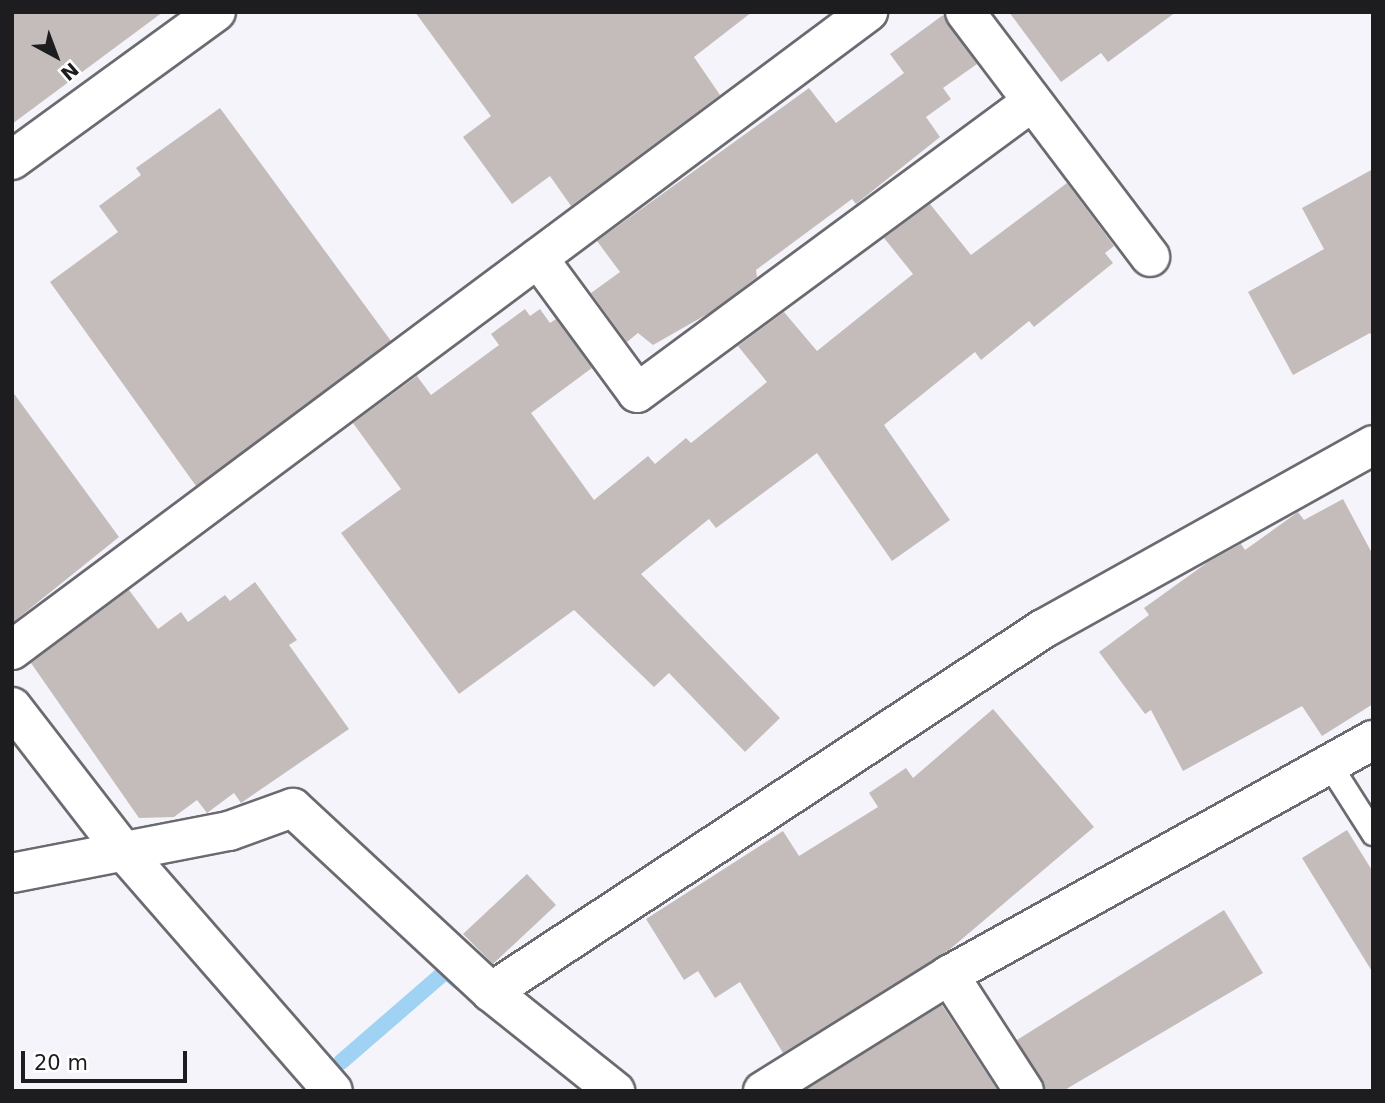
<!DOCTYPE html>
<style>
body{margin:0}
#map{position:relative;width:1385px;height:1103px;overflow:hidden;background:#f5f4fb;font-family:"DejaVu Sans",sans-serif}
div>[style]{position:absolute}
.stream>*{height:16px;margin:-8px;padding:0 8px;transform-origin:8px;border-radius:8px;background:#9fd2f3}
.building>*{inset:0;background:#c4bcbb}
.roads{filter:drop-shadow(2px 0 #6a6a70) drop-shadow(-2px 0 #6a6a70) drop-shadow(0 2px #6a6a70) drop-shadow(0 -2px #6a6a70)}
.lane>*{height:23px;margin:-11.5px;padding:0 11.5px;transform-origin:11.5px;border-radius:11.5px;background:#fff}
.street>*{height:38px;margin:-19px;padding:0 19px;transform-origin:19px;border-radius:19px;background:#fff}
span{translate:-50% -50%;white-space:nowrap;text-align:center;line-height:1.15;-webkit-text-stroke:6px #fff;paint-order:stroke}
.frame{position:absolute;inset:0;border:14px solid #1d1d1f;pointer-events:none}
.north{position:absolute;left:21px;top:21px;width:70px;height:70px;-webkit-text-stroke:5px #fff;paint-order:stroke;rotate:139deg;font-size:19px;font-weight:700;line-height:28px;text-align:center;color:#1d1d1f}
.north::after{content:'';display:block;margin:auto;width:24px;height:32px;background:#1d1d1f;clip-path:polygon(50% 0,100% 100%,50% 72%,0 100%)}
.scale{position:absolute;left:21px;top:1051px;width:166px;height:32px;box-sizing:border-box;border:4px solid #1d1d1f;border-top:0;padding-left:9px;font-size:21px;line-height:24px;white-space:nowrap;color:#1d1d1f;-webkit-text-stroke:5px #fff;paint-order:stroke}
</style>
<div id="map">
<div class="stream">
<div style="left:341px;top:1062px;width:139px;rotate:-40.9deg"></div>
<div style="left:446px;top:971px;width:17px;rotate:40deg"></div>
</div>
<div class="building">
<div style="clip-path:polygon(12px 12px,163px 12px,12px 124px)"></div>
<div style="clip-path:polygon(415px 12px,752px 12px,694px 57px,720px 95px,571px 206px,550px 176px,512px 204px,463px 137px,491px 116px)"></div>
<div style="clip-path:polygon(1009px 12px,1176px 12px,1108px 62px,1101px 53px,1061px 82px)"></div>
<div style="clip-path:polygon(943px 15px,977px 64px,943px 88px,951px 99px,926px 117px,940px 137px,856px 204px,852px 199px,756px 270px,757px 277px,711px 312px,653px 345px,638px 333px,627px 342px,591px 293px,620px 272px,597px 241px,809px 88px,836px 123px,904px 73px,890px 54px)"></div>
<div style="clip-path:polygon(220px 108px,391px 341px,196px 486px,50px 282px,118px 232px,99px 206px,141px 175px,136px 168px)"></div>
<div style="clip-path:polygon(1373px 169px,1373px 338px,1370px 333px,1293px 375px,1248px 292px,1324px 249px,1302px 208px)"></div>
<div style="clip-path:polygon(1067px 183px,1114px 246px,1105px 253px,1113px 263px,1034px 327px,1029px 321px,981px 360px,975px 352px,884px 425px,950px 520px,892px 561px,817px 453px,716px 528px,709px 519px,641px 574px,780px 718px,745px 752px,669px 673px,654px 687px,574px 610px,459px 694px,341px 533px,401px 489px,353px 423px,417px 376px,431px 395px,499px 345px,491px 334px,525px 309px,530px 316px,540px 309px,550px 323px,556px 319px,592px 368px,531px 413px,594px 500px,648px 456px,655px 464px,686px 438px,691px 443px,767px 382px,738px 346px,784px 312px,817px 351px,913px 274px,884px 238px,930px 204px,971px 255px)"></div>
<div style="clip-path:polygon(12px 391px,119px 537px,12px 623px)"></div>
<div style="clip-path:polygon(1343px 499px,1373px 555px,1373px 704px,1322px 736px,1302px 706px,1183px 771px,1151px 710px,1145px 714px,1099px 652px,1149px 615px,1144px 608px,1208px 562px,1241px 544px,1245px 550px,1298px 512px,1304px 520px)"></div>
<div style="clip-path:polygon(255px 582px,297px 640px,289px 645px,349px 729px,241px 803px,234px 793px,207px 813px,197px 800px,174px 817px,139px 818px,31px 663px,129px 590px,158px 629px,181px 612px,188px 622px,225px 595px,230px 601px)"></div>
<div style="clip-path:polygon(993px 709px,1094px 827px,949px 950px,783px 1053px,740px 982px,715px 998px,698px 971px,684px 980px,646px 919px,783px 831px,799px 856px,878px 807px,869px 793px,906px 768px,913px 778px)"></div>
<div style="clip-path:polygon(1347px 830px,1373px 872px,1373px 973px,1302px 858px)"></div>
<div style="clip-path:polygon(527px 874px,556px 905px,493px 964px,463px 934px)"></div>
<div style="clip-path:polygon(1224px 910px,1263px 973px,1063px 1091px,1046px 1091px,1017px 1040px)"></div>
<div style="clip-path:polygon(942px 1005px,998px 1091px,805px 1091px,805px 1090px)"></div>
</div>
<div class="roads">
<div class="lane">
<div style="left:1329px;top:764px;width:82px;rotate:57.5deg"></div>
</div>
<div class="street">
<div style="left:965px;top:12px;width:307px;rotate:52.9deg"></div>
<div style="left:12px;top:160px;width:252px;rotate:-36deg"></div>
<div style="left:538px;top:258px;width:167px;rotate:53.7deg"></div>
<div style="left:637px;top:393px;width:491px;rotate:-36.4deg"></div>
<div style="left:12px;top:650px;width:1068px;rotate:-36.7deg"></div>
<div style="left:12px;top:707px;width:178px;rotate:52.3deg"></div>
<div style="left:121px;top:848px;width:322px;rotate:48.9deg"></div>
<div style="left:12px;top:873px;width:221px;rotate:-11deg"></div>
<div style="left:229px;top:831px;width:68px;rotate:-19.8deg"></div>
<div style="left:293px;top:808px;width:270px;rotate:42.9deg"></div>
<div style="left:491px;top:992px;width:159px;rotate:38.6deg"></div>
<div style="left:949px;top:975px;width:138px;rotate:57.1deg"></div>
<div style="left:491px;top:992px;width:661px;rotate:-33.33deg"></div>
<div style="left:1043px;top:629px;width:378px;rotate:-29.1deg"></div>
<div style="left:763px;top:1091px;width:219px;rotate:-31.9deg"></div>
<div style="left:949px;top:975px;width:485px;rotate:-29deg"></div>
</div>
</div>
<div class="frame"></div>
<div class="north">N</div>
<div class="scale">20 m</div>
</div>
